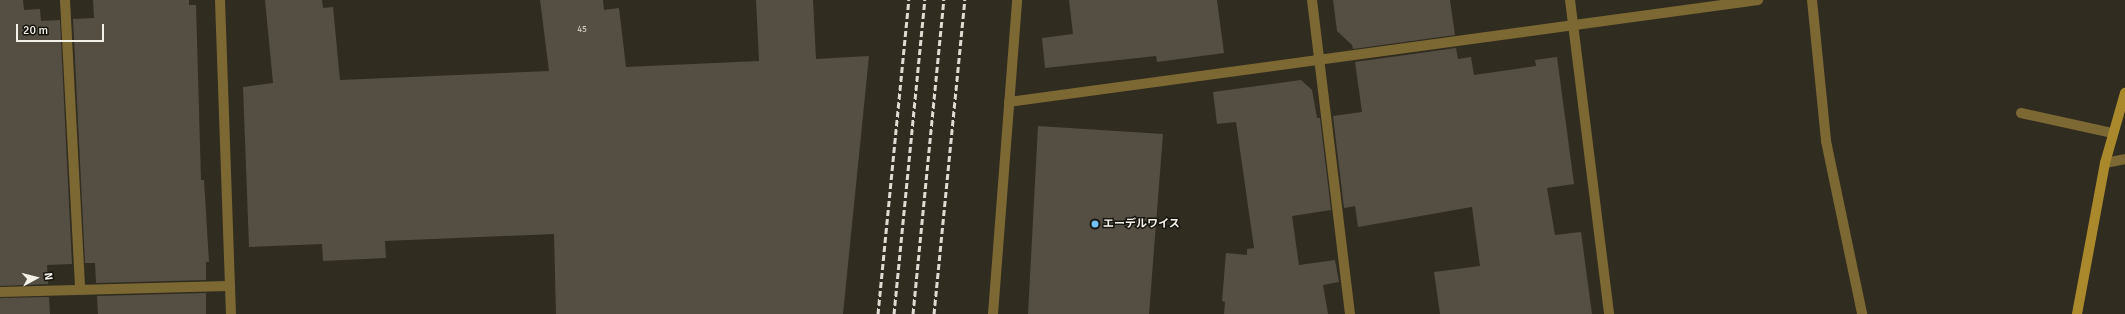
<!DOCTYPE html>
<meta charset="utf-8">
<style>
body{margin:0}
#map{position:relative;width:2125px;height:314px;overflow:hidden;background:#312c20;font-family:Signika,"Noto Sans JP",sans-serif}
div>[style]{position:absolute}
.building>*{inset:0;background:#544f42}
.street>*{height:10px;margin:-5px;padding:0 5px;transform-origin:5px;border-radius:5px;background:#7c6833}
.secondary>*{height:10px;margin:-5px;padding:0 5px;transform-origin:5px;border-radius:5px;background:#a9892c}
.rail>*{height:3px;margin-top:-1.5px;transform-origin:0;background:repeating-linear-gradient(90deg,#dfdcd4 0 6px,transparent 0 9px)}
.dots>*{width:11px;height:11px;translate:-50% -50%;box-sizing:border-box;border:2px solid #17150f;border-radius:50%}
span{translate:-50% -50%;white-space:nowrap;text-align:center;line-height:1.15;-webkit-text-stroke:3px #17150f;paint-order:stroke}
.number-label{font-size:9px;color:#ccc8bf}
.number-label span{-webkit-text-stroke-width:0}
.poi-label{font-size:11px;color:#f4f1e9;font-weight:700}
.left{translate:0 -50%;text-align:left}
.north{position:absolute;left:16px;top:258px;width:40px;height:40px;-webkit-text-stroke:3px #17150f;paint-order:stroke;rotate:83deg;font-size:11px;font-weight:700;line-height:16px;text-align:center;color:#f4f1e9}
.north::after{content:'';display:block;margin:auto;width:14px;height:18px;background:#f4f1e9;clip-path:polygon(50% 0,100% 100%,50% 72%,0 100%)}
.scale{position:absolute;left:16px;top:24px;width:88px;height:18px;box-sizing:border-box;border:2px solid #f4f1e9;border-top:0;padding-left:5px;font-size:12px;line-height:14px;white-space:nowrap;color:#f4f1e9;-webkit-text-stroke:3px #17150f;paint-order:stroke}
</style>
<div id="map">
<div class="building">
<div style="clip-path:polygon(0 0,23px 0,24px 10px,40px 9px,41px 21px,60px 20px,72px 264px,47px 265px,48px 284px,0 286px)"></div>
<div style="clip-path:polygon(93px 0,189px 0,189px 5px,196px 5px,201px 180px,204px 180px,209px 262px,206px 262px,206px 280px,96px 283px,95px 263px,85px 263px,73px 19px,94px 18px)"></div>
<div style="clip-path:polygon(265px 0,322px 0,323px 8px,333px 7px,340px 80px,549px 71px,540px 0,603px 0,604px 10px,619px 8px,626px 67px,759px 61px,756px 0,813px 0,816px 59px,869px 56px,843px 314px,556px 314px,554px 234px,385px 241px,386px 258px,323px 261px,322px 244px,249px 247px,243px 87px,273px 83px)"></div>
<div style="clip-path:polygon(1069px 0,1217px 0,1224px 53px,1157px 62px,1156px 56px,1045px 68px,1042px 38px,1073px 34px)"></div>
<div style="clip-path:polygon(1333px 0,1450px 0,1455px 35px,1353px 49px,1352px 45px,1337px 31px)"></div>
<div style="clip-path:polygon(1456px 48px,1458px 59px,1471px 57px,1474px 75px,1536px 66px,1535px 60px,1557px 57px,1574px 184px,1547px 188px,1555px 235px,1581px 232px,1592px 314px,1440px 314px,1434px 272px,1480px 266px,1472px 207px,1358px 227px,1355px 206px,1344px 208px,1333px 116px,1362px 112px,1355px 62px)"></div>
<div style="clip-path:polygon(1301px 80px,1312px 90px,1317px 118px,1320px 118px,1331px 210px,1292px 216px,1299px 265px,1335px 260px,1339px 282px,1323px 285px,1328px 314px,1224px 314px,1225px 302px,1222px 301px,1226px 253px,1247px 255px,1247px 249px,1254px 248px,1236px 122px,1217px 124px,1213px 92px)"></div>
<div style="clip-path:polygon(1038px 126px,1163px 134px,1149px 314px,1028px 314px)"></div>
<div style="clip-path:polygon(206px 293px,206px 314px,98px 314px,97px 296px)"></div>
<div style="clip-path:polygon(49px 297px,50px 314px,0 314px,0 298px)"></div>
</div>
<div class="street">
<div style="left:65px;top:0;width:289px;rotate:87deg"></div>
<div style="left:220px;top:0;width:314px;rotate:88deg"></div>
<div style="left:1312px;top:0;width:316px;rotate:83.1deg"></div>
<div style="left:1570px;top:0;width:316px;rotate:82.9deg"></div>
<div style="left:1812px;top:0;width:142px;rotate:84.3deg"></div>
<div style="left:1826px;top:141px;width:177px;rotate:78.2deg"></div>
<div style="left:1009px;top:102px;width:756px;rotate:-7.75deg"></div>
<div style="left:2021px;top:113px;width:94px;rotate:12.3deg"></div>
<div style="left:2105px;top:163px;width:20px;rotate:-11deg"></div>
<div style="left:0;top:292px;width:228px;rotate:-1.5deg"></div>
<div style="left:993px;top:314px;width:315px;rotate:-85.6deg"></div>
</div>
<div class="secondary">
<div style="left:2077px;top:314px;width:154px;rotate:-79.5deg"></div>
<div style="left:2105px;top:163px;width:73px;rotate:-74.1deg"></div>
</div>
<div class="rail">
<div style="left:878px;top:314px;width:316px;rotate:-84.4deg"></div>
<div style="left:894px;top:314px;width:316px;rotate:-84.4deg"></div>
<div style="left:913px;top:314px;width:316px;rotate:-84.4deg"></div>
<div style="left:934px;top:314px;width:316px;rotate:-84.4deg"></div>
</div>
<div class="dots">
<div style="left:1095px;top:224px;background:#73c1f5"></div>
</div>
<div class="number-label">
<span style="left:582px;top:30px">45</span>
</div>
<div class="poi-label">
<span class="left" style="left:1103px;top:224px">エーデルワイス</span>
</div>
<div class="north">N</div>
<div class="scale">20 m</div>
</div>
